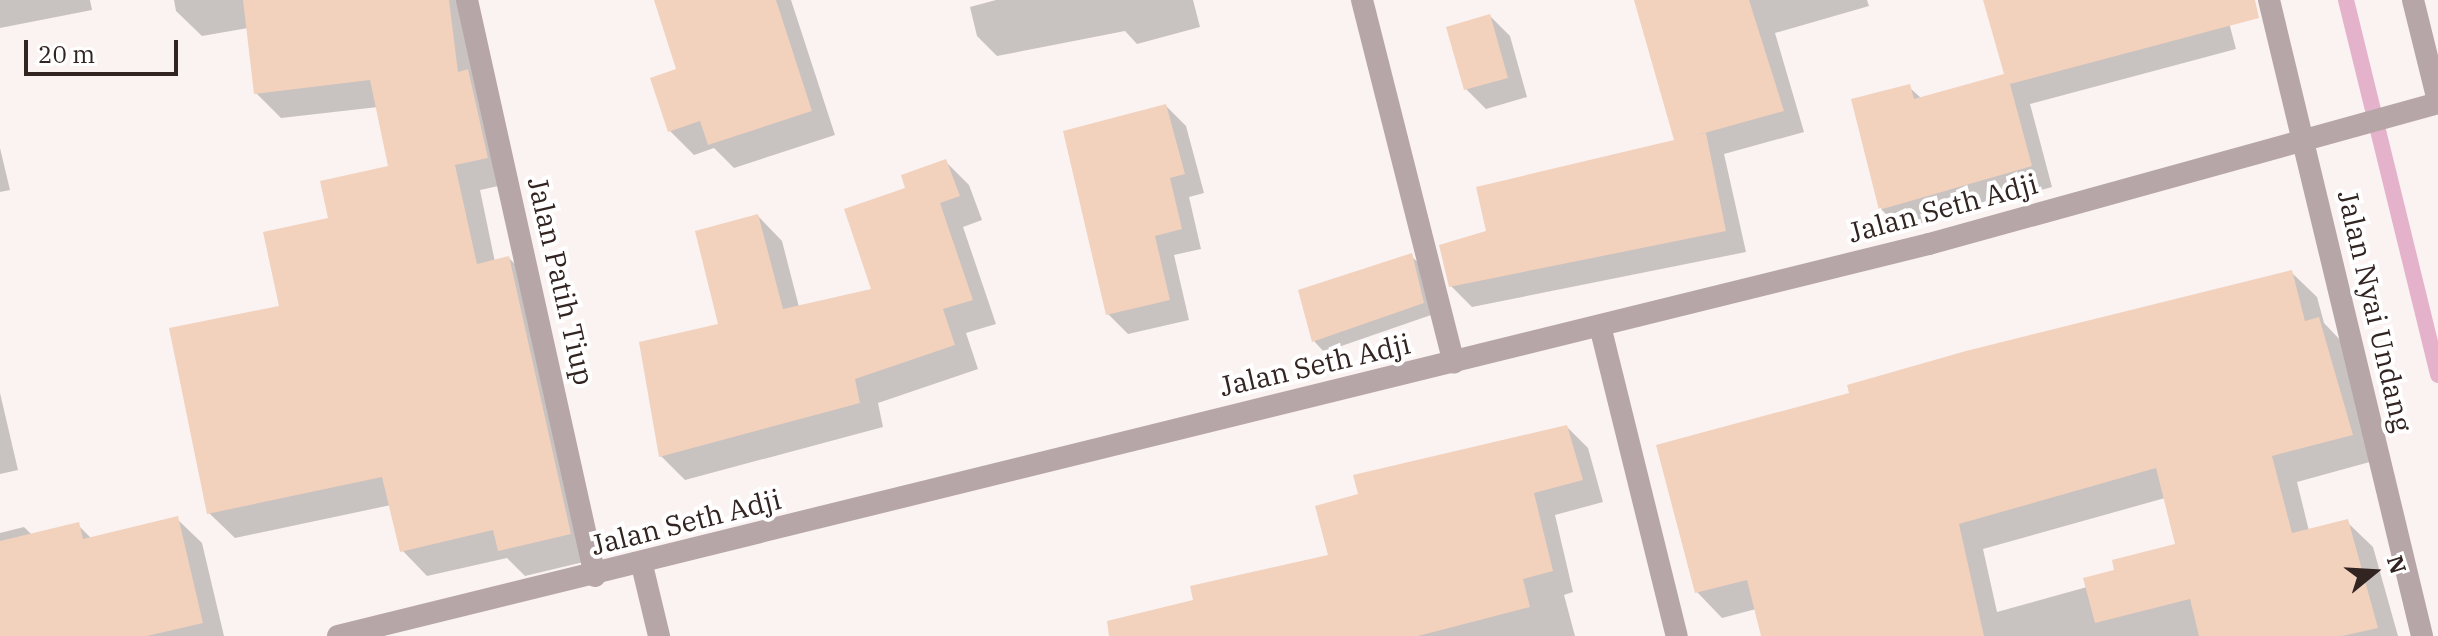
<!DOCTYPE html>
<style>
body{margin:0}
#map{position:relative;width:2438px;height:636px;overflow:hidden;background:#fbf3f1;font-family:"IBM Plex Serif",serif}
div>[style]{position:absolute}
.shadow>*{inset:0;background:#0003}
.stream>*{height:16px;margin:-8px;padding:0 8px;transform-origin:8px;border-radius:8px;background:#e5b2cc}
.building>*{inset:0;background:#f2d1bd}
.service>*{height:22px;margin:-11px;padding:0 11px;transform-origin:11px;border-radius:11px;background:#b7a6a8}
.minor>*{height:22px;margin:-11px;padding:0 11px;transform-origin:11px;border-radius:11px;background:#b7a6a8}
.tertiary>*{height:22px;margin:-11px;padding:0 11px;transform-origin:11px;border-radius:11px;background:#b7a6a8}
span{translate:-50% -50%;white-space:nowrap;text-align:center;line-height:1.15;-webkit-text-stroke:8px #fff;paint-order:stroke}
.street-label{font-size:28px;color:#322421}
.north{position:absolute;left:2334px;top:532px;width:80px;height:80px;-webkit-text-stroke:6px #fff;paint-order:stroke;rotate:72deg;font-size:22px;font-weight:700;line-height:32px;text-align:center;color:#322421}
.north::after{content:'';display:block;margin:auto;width:28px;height:36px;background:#322421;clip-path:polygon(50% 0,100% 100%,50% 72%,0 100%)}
.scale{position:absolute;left:24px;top:40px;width:154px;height:36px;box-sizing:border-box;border:4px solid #322421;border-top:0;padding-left:10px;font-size:24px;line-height:28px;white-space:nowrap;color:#322421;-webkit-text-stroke:6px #fff;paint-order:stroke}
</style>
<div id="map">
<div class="shadow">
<div style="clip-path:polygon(0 0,90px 0,92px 10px,0 28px)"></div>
<div style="clip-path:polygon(174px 0,463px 0,512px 183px,480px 190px,495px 262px,509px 258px,534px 284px,596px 559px,525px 576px,507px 558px,427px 576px,402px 550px,391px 505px,235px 538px,209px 513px,331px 220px,391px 167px,378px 107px,281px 118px,256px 93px,248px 28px,202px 36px,176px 11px)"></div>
<div style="clip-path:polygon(656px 0,791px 0,835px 135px,734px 168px,714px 148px,694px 155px,670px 131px,679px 71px)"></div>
<div style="clip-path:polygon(996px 0,1193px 0,1200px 27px,1137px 44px,1125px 31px,997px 56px,977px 36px,970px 7px)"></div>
<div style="clip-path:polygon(1636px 0,1867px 0,1869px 6px,1775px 33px,1804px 132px,1724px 154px,1746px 252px,1472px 307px,1451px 286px,1488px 232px,1677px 142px)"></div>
<div style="clip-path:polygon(1985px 0,2223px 0,2236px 49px,2030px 104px,2052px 187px,1901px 229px,1881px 209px,1909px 87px,1922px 99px,2006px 76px)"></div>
<div style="clip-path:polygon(1490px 16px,1510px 36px,1527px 97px,1486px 109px,1466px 89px)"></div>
<div style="clip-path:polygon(1166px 106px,1186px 126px,1204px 193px,1189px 197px,1201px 249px,1174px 255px,1189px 320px,1128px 334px,1108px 314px)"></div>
<div style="clip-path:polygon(0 148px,10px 190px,0 192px)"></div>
<div style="clip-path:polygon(945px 161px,969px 185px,982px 220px,963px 227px,996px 324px,966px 333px,978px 369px,878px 403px,883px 427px,685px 480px,661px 456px,721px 325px,758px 216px,782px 241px,799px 307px,874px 290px,908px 189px)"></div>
<div style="clip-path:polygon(1411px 256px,1422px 266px,1434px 314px,1324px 352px,1314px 341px)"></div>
<div style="clip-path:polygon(evenodd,2291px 272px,2317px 297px,2324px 323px,2344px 344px,2377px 460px,2297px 482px,2309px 531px,2347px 522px,2373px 547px,2398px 636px,1763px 636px,1756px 609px,1722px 618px,1697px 592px,2291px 272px,2165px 498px,2178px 545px,2087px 587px,1997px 612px,1983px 549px,2165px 498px)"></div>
<div style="clip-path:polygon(0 393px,18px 470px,0 474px)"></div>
<div style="clip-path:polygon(1567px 427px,1588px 448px,1603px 502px,1555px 515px,1573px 592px,1564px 595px,1575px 636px,1191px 636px)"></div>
<div style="clip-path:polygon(177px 519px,202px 543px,224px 636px,0 636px,0 533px,24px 527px,32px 535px,78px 525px,92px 539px)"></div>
</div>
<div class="stream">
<div style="left:2346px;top:0;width:386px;rotate:76.2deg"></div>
</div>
<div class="building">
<div style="clip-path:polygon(243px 0,449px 0,458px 72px,468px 69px,488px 158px,455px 165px,477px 264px,509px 256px,571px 534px,498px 551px,493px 530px,400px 552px,382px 477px,207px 514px,169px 328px,279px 306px,263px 232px,328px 218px,320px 181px,388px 166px,370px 80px,254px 94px)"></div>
<div style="clip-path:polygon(654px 0,776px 0,812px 111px,708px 145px,700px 121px,668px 132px,650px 78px,676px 69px)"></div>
<div style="clip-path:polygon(1634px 0,1749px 0,1784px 111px,1694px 136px,1706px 133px,1726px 231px,1449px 287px,1439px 245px,1486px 231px,1476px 187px,1674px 140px)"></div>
<div style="clip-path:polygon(1983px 0,2255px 0,2259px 18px,2010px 84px,2032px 166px,1879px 210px,1851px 99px,1910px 84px,1914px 99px,2004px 74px)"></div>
<div style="clip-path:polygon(1490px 14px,1508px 78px,1464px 90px,1446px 27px)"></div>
<div style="clip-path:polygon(1166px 104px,1185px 174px,1170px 178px,1182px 229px,1155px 236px,1170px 300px,1106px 315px,1063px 131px)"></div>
<div style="clip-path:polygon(946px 159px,960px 196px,940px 203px,973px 300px,943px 309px,955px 345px,855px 379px,860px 403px,659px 457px,639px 342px,718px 324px,695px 231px,758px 214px,783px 309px,871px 289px,844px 209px,905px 188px,901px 175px)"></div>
<div style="clip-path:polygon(1412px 253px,1424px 303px,1312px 342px,1298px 290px)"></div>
<div style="clip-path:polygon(2292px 270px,2305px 321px,2319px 317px,2353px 435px,2272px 456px,2292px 533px,2348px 519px,2378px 628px,2342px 636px,2199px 636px,2190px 599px,2095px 623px,2083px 578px,2114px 570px,2112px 560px,2175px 544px,2156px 468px,1959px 524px,1984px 636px,1761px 636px,1747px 580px,1695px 593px,1656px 445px,1849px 393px,1847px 385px,1966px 351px)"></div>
<div style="clip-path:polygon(1567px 425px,1583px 480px,1534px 493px,1553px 571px,1523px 579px,1530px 607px,1418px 636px,1109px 636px,1107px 621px,1193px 600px,1190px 586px,1328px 555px,1315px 506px,1358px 494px,1353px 475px)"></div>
<div style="clip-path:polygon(178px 516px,203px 623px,147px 636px,0 636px,0 541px,79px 522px,83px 539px)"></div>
</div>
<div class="service">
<div style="left:642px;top:565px;width:73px;rotate:76.5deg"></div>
</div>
<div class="minor">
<div style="left:467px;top:0;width:590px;rotate:77.47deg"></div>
<div style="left:1362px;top:0;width:374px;rotate:75.8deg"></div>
<div style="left:1600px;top:326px;width:319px;rotate:76.1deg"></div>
</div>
<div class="tertiary">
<div style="left:2269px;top:0;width:654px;rotate:76.47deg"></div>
<div style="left:2413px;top:0;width:104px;rotate:76.1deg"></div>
<div style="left:338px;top:636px;width:1639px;rotate:-13.84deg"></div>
<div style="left:1929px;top:244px;width:528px;rotate:-15.48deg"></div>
</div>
<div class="street-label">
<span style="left:1943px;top:208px;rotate:-15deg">Jalan Seth Adji</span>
<span style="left:561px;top:281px;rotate:77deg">Jalan Patih Tiup</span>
<span style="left:2375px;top:311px;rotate:77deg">Jalan Nyai Undang</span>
<span style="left:1315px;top:365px;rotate:-13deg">Jalan Seth Adji</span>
<span style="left:686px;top:522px;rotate:-14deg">Jalan Seth Adji</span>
</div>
<div class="north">N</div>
<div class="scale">20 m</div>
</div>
